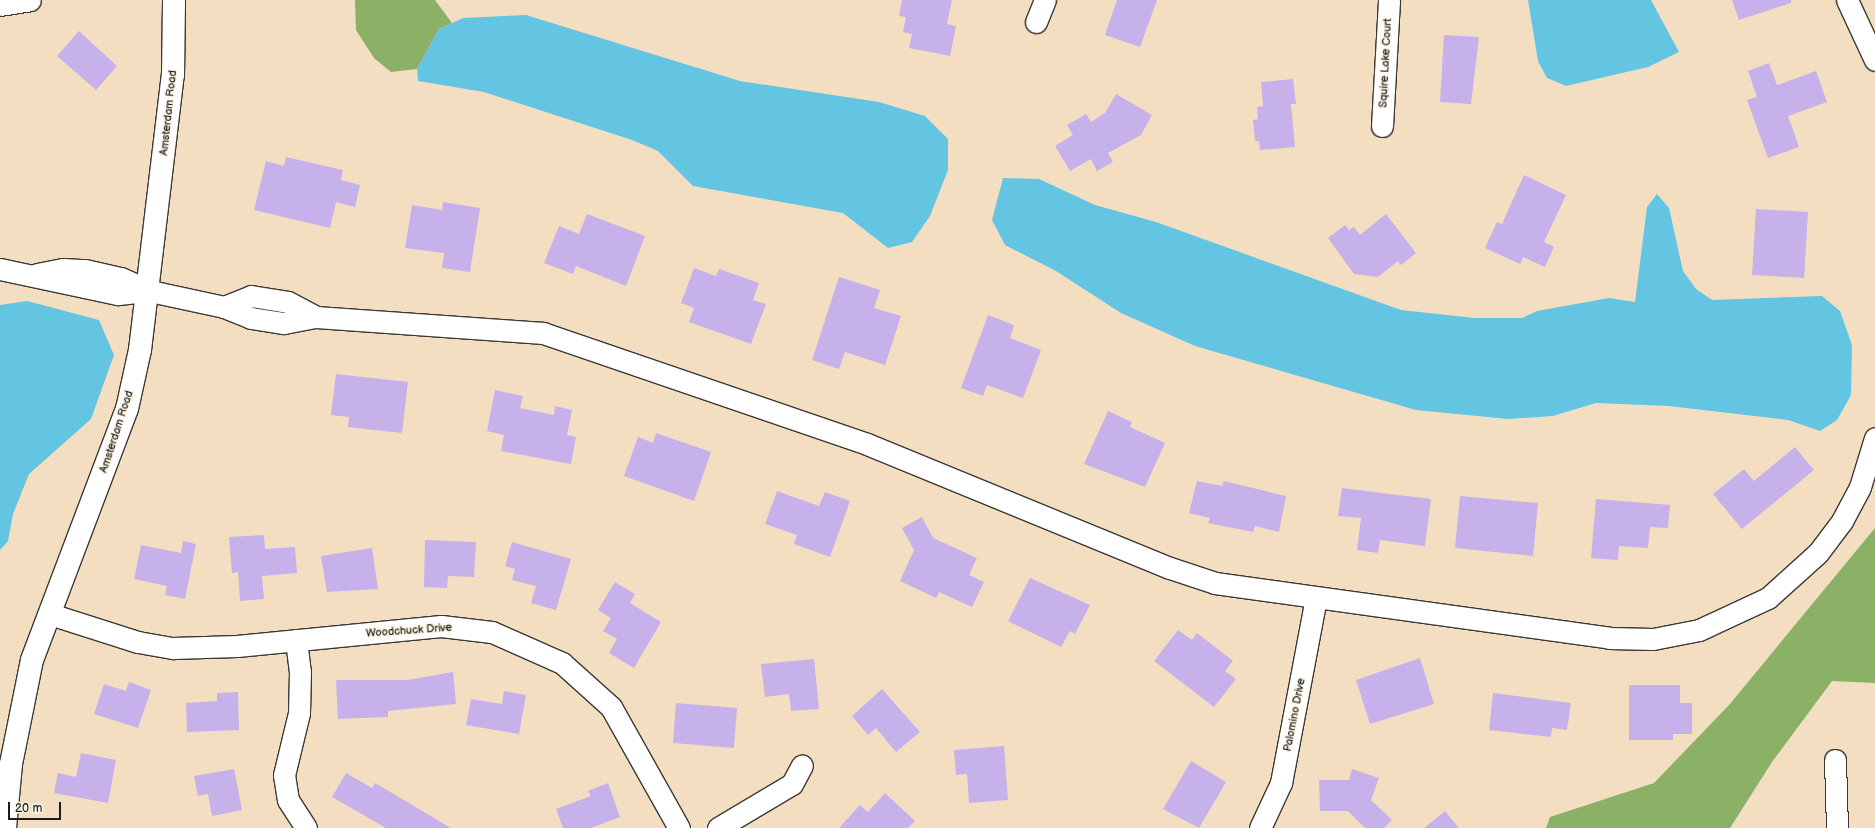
<!DOCTYPE html>
<style>
body{margin:0}
#map{position:relative;width:1875px;height:828px;overflow:hidden;background:#f4dec1;font-family:"Balsamiq Sans",sans-serif}
div>[style]{position:absolute}
.forest>*{inset:0;background:#8bb167}
.water>*{inset:0;background:#63c5e1}
.building>*{inset:0;background:#c6b1eb}
.roads{filter:drop-shadow(1px 0 #3c3935) drop-shadow(-1px 0 #3c3935) drop-shadow(0 1px #3c3935) drop-shadow(0 -1px #3c3935)}
.minor>*{height:21px;margin:-10.5px;padding:0 10.5px;transform-origin:10.5px;border-radius:10.5px;background:#fff}
.tertiary>*{height:22px;margin:-11px;padding:0 11px;transform-origin:11px;border-radius:11px;background:#fff}
span{translate:-50% -50%;white-space:nowrap;text-align:center;line-height:1.15;-webkit-text-stroke:3px #fcf5e5;paint-order:stroke}
.street-label{font-size:11px;color:#1c1c1c}
.scale{position:absolute;left:8px;top:802px;width:53px;height:18px;box-sizing:border-box;border:2px solid #1c1c1c;border-top:0;padding-left:5px;font-size:12px;line-height:14px;white-space:nowrap;color:#1c1c1c;-webkit-text-stroke:3px #fcf5e5;paint-order:stroke}
</style>
<div id="map">
<div class="forest">
<div style="clip-path:polygon(355px 0,435px 0,452px 23px,439px 29px,417px 69px,391px 72px,374px 58px,356px 30px)"></div>
<div style="clip-path:polygon(1875px 528px,1875px 683px,1832px 681px,1772px 762px,1730px 828px,1546px 828px,1550px 817px,1654px 783px,1729px 705px)"></div>
</div>
<div class="water">
<div style="clip-path:polygon(1528px 0,1651px 0,1679px 52px,1648px 67px,1566px 86px,1547px 78px,1538px 61px)"></div>
<div style="clip-path:polygon(526px 15px,740px 81px,879px 102px,925px 116px,948px 139px,948px 170px,930px 216px,912px 242px,888px 248px,843px 213px,693px 186px,658px 151px,632px 140px,484px 92px,418px 81px,417px 69px,439px 29px,463px 18px)"></div>
<div style="clip-path:polygon(1003px 178px,1039px 179px,1095px 205px,1156px 222px,1401px 310px,1475px 318px,1522px 318px,1537px 311px,1609px 298px,1635px 302px,1647px 207px,1657px 194px,1669px 208px,1683px 271px,1696px 289px,1712px 300px,1822px 296px,1840px 311px,1852px 345px,1851px 395px,1837px 420px,1820px 431px,1788px 420px,1669px 406px,1596px 403px,1553px 416px,1508px 419px,1416px 410px,1195px 346px,1121px 313px,1056px 271px,1005px 245px,992px 220px)"></div>
<div style="clip-path:polygon(27px 301px,99px 320px,114px 355px,91px 419px,29px 474px,13px 514px,8px 541px,0 550px,0 305px)"></div>
</div>
<div class="building">
<div style="clip-path:polygon(902px 0,952px 0,947px 24px,956px 26px,950px 56px,909px 48px,912px 34px,903px 32px,906px 17px,899px 16px)"></div>
<div style="clip-path:polygon(1117px 0,1157px 0,1140px 47px,1105px 35px)"></div>
<div style="clip-path:polygon(1732px 0,1791px 0,1791px 3px,1739px 20px)"></div>
<div style="clip-path:polygon(79px 31px,117px 66px,96px 90px,57px 56px)"></div>
<div style="clip-path:polygon(1444px 35px,1479px 37px,1471px 104px,1440px 102px)"></div>
<div style="clip-path:polygon(1769px 63px,1777px 85px,1816px 71px,1827px 102px,1788px 116px,1799px 147px,1768px 158px,1747px 100px,1757px 97px,1748px 71px)"></div>
<div style="clip-path:polygon(1293px 79px,1296px 104px,1291px 104px,1295px 147px,1260px 150px,1259px 141px,1255px 141px,1253px 120px,1258px 119px,1257px 107px,1263px 106px,1261px 82px)"></div>
<div style="clip-path:polygon(1116px 94px,1152px 115px,1141px 135px,1108px 153px,1113px 162px,1097px 171px,1091px 159px,1070px 171px,1055px 146px,1073px 135px,1067px 125px,1086px 114px,1091px 122px,1105px 113px)"></div>
<div style="clip-path:polygon(286px 157px,343px 170px,341px 180px,360px 185px,355px 207px,336px 202px,330px 228px,254px 210px,266px 161px,284px 166px)"></div>
<div style="clip-path:polygon(1524px 175px,1566px 195px,1544px 242px,1554px 247px,1545px 267px,1523px 257px,1520px 264px,1485px 248px,1497px 222px,1502px 224px)"></div>
<div style="clip-path:polygon(443px 202px,480px 208px,470px 272px,442px 268px,444px 253px,405px 248px,412px 205px,442px 210px)"></div>
<div style="clip-path:polygon(1756px 209px,1808px 212px,1804px 278px,1752px 275px)"></div>
<div style="clip-path:polygon(587px 214px,645px 236px,626px 286px,576px 266px,573px 274px,544px 263px,559px 226px,579px 234px)"></div>
<div style="clip-path:polygon(1386px 214px,1416px 253px,1401px 265px,1398px 261px,1378px 277px,1354px 274px,1328px 238px,1345px 225px,1349px 230px,1354px 227px,1360px 235px)"></div>
<div style="clip-path:polygon(694px 268px,716px 276px,719px 269px,759px 283px,753px 300px,766px 304px,751px 344px,689px 322px,694px 308px,681px 303px)"></div>
<div style="clip-path:polygon(839px 277px,880px 290px,874px 308px,901px 316px,885px 365px,845px 352px,839px 369px,812px 360px)"></div>
<div style="clip-path:polygon(988px 315px,1014px 325px,1010px 338px,1041px 350px,1023px 398px,987px 385px,983px 396px,961px 388px)"></div>
<div style="clip-path:polygon(336px 374px,408px 382px,402px 433px,348px 427px,349px 417px,331px 415px)"></div>
<div style="clip-path:polygon(495px 390px,523px 396px,520px 408px,554px 415px,555px 406px,572px 410px,567px 435px,576px 437px,571px 464px,501px 451px,504px 435px,487px 431px)"></div>
<div style="clip-path:polygon(1108px 411px,1132px 422px,1130px 427px,1165px 443px,1145px 487px,1084px 464px)"></div>
<div style="clip-path:polygon(656px 433px,711px 452px,694px 501px,624px 476px,638px 437px,653px 443px)"></div>
<div style="clip-path:polygon(1795px 447px,1814px 470px,1742px 529px,1713px 494px,1744px 469px,1754px 481px)"></div>
<div style="clip-path:polygon(1197px 481px,1222px 486px,1224px 481px,1286px 496px,1279px 532px,1255px 526px,1253px 532px,1208px 523px,1210px 518px,1189px 513px)"></div>
<div style="clip-path:polygon(1342px 488px,1431px 499px,1425px 546px,1380px 540px,1378px 553px,1357px 550px,1361px 518px,1338px 516px)"></div>
<div style="clip-path:polygon(777px 491px,819px 506px,825px 492px,850px 501px,830px 557px,794px 544px,797px 535px,765px 524px)"></div>
<div style="clip-path:polygon(1460px 496px,1538px 503px,1533px 556px,1455px 548px)"></div>
<div style="clip-path:polygon(1596px 499px,1670px 505px,1668px 528px,1650px 527px,1648px 548px,1619px 546px,1618px 560px,1591px 558px)"></div>
<div style="clip-path:polygon(922px 517px,933px 538px,977px 558px,969px 575px,984px 582px,972px 607px,939px 592px,936px 598px,900px 581px,914px 550px,902px 528px)"></div>
<div style="clip-path:polygon(264px 535px,265px 549px,295px 547px,297px 573px,262px 576px,264px 599px,240px 601px,238px 572px,232px 573px,229px 537px)"></div>
<div style="clip-path:polygon(425px 540px,476px 542px,474px 577px,448px 576px,447px 588px,424px 587px)"></div>
<div style="clip-path:polygon(183px 541px,196px 544px,185px 599px,165px 595px,167px 586px,134px 579px,141px 545px,181px 553px)"></div>
<div style="clip-path:polygon(512px 542px,571px 559px,556px 610px,531px 603px,536px 586px,512px 580px,515px 569px,505px 566px)"></div>
<div style="clip-path:polygon(372px 548px,378px 589px,327px 592px,321px 556px)"></div>
<div style="clip-path:polygon(1030px 578px,1090px 605px,1075px 634px,1070px 631px,1061px 647px,1008px 621px)"></div>
<div style="clip-path:polygon(615px 582px,635px 594px,630px 603px,661px 622px,634px 668px,609px 653px,617px 639px,603px 631px,611px 618px,598px 610px)"></div>
<div style="clip-path:polygon(1178px 630px,1192px 640px,1197px 633px,1233px 661px,1225px 671px,1236px 679px,1214px 707px,1154px 661px)"></div>
<div style="clip-path:polygon(1420px 658px,1434px 704px,1370px 724px,1356px 680px)"></div>
<div style="clip-path:polygon(814px 659px,819px 709px,791px 711px,789px 694px,765px 697px,761px 664px)"></div>
<div style="clip-path:polygon(453px 672px,456px 704px,388px 711px,388px 717px,338px 719px,336px 680px,408px 680px)"></div>
<div style="clip-path:polygon(129px 682px,151px 690px,138px 728px,94px 714px,104px 684px,126px 691px)"></div>
<div style="clip-path:polygon(1629px 685px,1680px 685px,1680px 703px,1692px 703px,1692px 734px,1673px 734px,1673px 740px,1629px 740px)"></div>
<div style="clip-path:polygon(882px 689px,920px 732px,896px 752px,876px 728px,868px 735px,852px 716px)"></div>
<div style="clip-path:polygon(504px 691px,526px 695px,519px 734px,466px 725px,471px 699px,502px 704px)"></div>
<div style="clip-path:polygon(238px 692px,239px 730px,187px 732px,186px 703px,217px 701px,217px 693px)"></div>
<div style="clip-path:polygon(1493px 693px,1571px 703px,1567px 730px,1552px 728px,1551px 737px,1489px 730px)"></div>
<div style="clip-path:polygon(676px 703px,737px 708px,734px 748px,673px 743px)"></div>
<div style="clip-path:polygon(1004px 746px,1008px 800px,969px 803px,967px 774px,956px 775px,954px 750px)"></div>
<div style="clip-path:polygon(81px 753px,116px 760px,108px 803px,54px 793px,58px 773px,76px 777px)"></div>
<div style="clip-path:polygon(1191px 761px,1226px 782px,1199px 828px,1163px 809px)"></div>
<div style="clip-path:polygon(234px 769px,242px 810px,212px 816px,208px 794px,198px 796px,194px 776px)"></div>
<div style="clip-path:polygon(1352px 769px,1379px 778px,1371px 800px,1392px 820px,1384px 828px,1365px 828px,1348px 811px,1320px 811px,1319px 780px,1349px 780px)"></div>
<div style="clip-path:polygon(346px 773px,372px 788px,375px 783px,451px 828px,386px 828px,332px 797px)"></div>
<div style="clip-path:polygon(608px 783px,620px 817px,591px 828px,563px 828px,556px 809px,591px 796px,588px 791px)"></div>
<div style="clip-path:polygon(885px 793px,915px 821px,908px 828px,839px 828px,860px 805px,868px 812px)"></div>
<div style="clip-path:polygon(1445px 811px,1459px 828px,1424px 828px)"></div>
</div>
<div class="roads">
<div class="minor">
<div style="left:1847px;top:0;width:66px;rotate:65deg"></div>
<div style="left:0;top:5px;width:30px;rotate:-9deg"></div>
<div style="left:1036px;top:22px;width:24px;rotate:-68deg"></div>
<div style="left:1382px;top:126px;width:126px;rotate:-86.8deg"></div>
<div style="left:0;top:269px;width:121px;rotate:12deg"></div>
<div style="left:118px;top:294px;width:31px;rotate:-6deg"></div>
<div style="left:37px;top:274px;width:26px;rotate:-11deg"></div>
<div style="left:63px;top:269px;width:22px;rotate:3deg"></div>
<div style="left:85px;top:270px;width:37px;rotate:13deg"></div>
<div style="left:121px;top:278px;width:32px;rotate:24deg"></div>
<div style="left:150px;top:291px;width:76px;rotate:12.2deg"></div>
<div style="left:224px;top:307px;width:29px;rotate:22deg"></div>
<div style="left:251px;top:318px;width:33px;rotate:9deg"></div>
<div style="left:284px;top:323px;width:33px;rotate:-11deg"></div>
<div style="left:316px;top:317px;width:228px;rotate:4deg"></div>
<div style="left:543px;top:333px;width:342px;rotate:18.9deg"></div>
<div style="left:867px;top:444px;width:327px;rotate:22.3deg"></div>
<div style="left:1170px;top:568px;width:47px;rotate:18.4deg"></div>
<div style="left:1215px;top:583px;width:398px;rotate:7.9deg"></div>
<div style="left:1609px;top:638px;width:44px;rotate:1.3deg"></div>
<div style="left:1653px;top:639px;width:47px;rotate:-11.1deg"></div>
<div style="left:1699px;top:630px;width:76px;rotate:-24.9deg"></div>
<div style="left:1768px;top:598px;width:67px;rotate:-42deg"></div>
<div style="left:1818px;top:553px;width:40px;rotate:-53deg"></div>
<div style="left:1842px;top:521px;width:38px;rotate:-62deg"></div>
<div style="left:1860px;top:487px;width:51px;rotate:-73deg"></div>
<div style="left:224px;top:307px;width:29px;rotate:-22deg"></div>
<div style="left:251px;top:296px;width:37px;rotate:9deg"></div>
<div style="left:288px;top:302px;width:32px;rotate:28deg"></div>
<div style="left:50px;top:614px;width:92px;rotate:17.7deg"></div>
<div style="left:138px;top:642px;width:36px;rotate:10deg"></div>
<div style="left:173px;top:648px;width:64px;rotate:-1.8deg"></div>
<div style="left:237px;top:646px;width:205px;rotate:-5.6deg"></div>
<div style="left:441px;top:626px;width:51px;rotate:6.7deg"></div>
<div style="left:492px;top:632px;width:77px;rotate:23.9deg"></div>
<div style="left:562px;top:663px;width:66px;rotate:41.9deg"></div>
<div style="left:611px;top:707px;width:139px;rotate:60.7deg"></div>
<div style="left:296px;top:640px;width:32px;rotate:83deg"></div>
<div style="left:300px;top:672px;width:41px;rotate:91.4deg"></div>
<div style="left:299px;top:713px;width:64px;rotate:103.6deg"></div>
<div style="left:284px;top:775px;width:25px;rotate:81deg"></div>
<div style="left:288px;top:800px;width:33px;rotate:57deg"></div>
<div style="left:1835px;top:760px;width:68px;rotate:88.3deg"></div>
<div style="left:718px;top:828px;width:86px;rotate:-30.7deg"></div>
<div style="left:792px;top:784px;width:21px;rotate:-62deg"></div>
<div style="left:1260px;top:828px;width:50px;rotate:-65deg"></div>
<div style="left:1281px;top:783px;width:188px;rotate:-79.3deg"></div>
</div>
<div class="tertiary">
<div style="left:5px;top:828px;width:64px;rotate:-84.6deg"></div>
<div style="left:11px;top:764px;width:106px;rotate:-78.6deg"></div>
<div style="left:32px;top:660px;width:268px;rotate:-69.3deg"></div>
<div style="left:127px;top:409px;width:60px;rotate:-77.6deg"></div>
<div style="left:140px;top:350px;width:277px;rotate:-83.2deg"></div>
<div style="left:173px;top:75px;width:75px;rotate:-89.2deg"></div>
</div>
</div>
<div class="street-label">
<span style="left:1386px;top:63px;rotate:-87deg">Squire Lake Court</span>
<span style="left:169px;top:113px;rotate:-84deg">Amsterdam Road</span>
<span style="left:117px;top:432px;rotate:-72deg">Amsterdam Road</span>
<span style="left:409px;top:631px;rotate:-4deg">Woodchuck Drive</span>
<span style="left:1295px;top:715px;rotate:-79deg">Palomino Drive</span>
</div>
<div class="scale">20 m</div>
</div>
